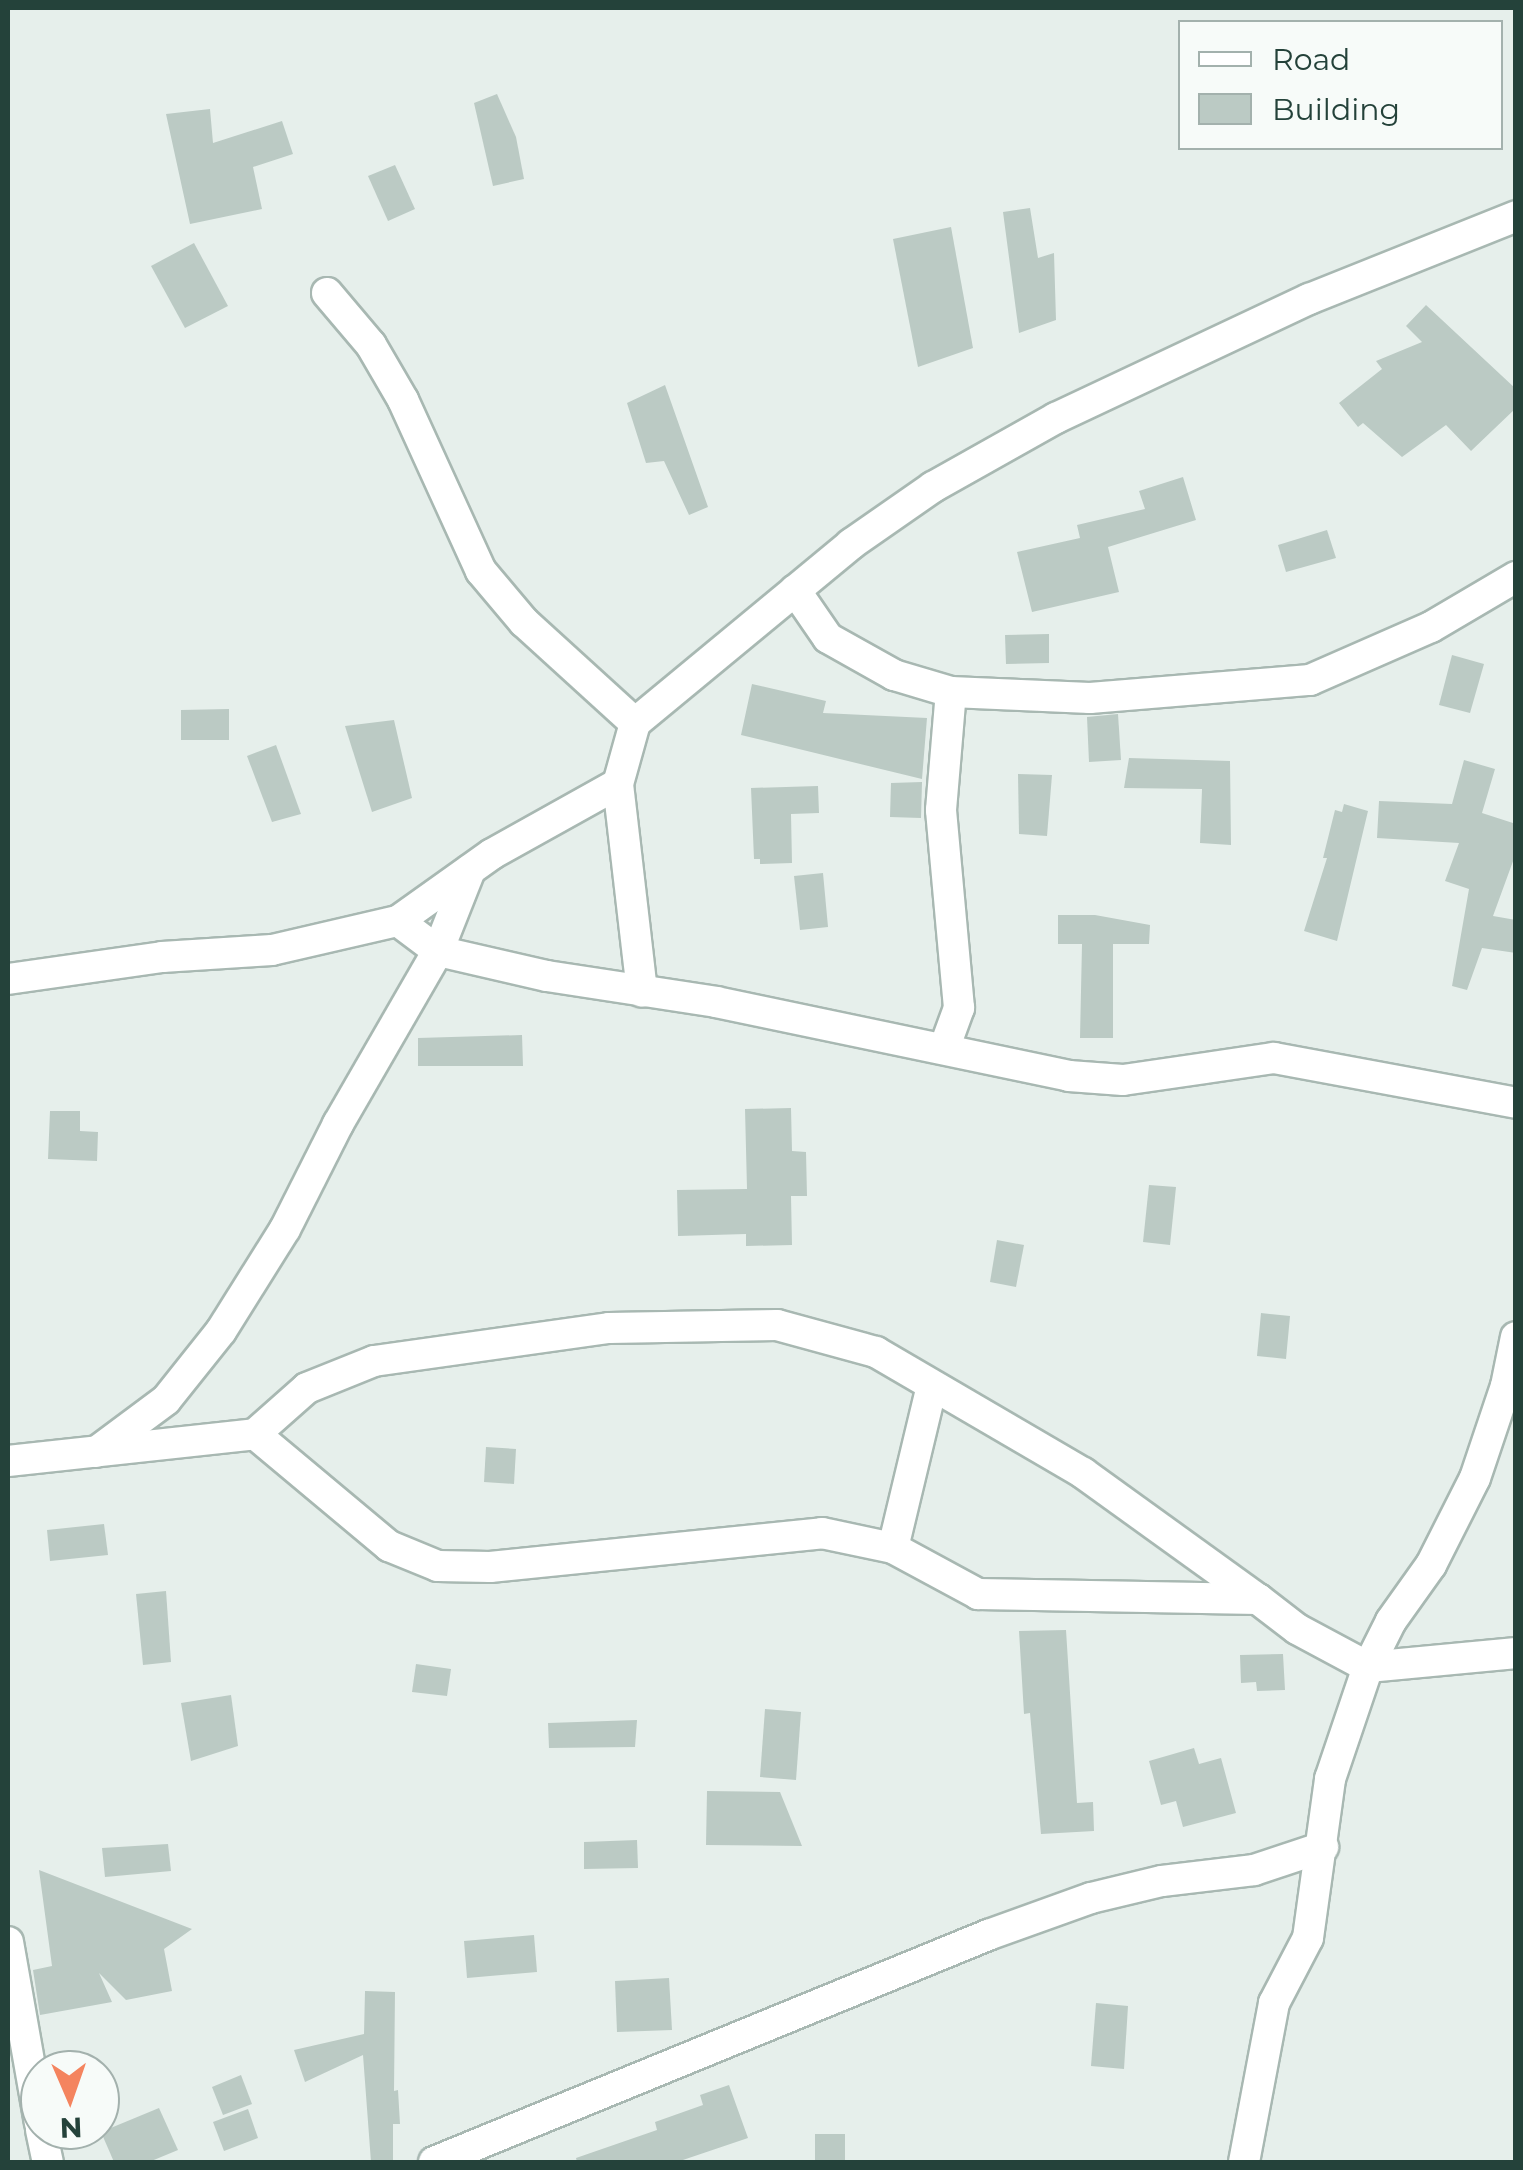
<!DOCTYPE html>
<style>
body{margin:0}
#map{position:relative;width:1523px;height:2170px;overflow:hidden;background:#e6efeb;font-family:Montserrat,sans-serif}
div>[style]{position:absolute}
.building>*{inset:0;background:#bbcac4}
.roads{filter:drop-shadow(2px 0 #a8b8b2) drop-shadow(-2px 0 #a8b8b2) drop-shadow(0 2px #a8b8b2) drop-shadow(0 -2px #a8b8b2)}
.minor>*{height:30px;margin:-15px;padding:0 15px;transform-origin:15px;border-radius:15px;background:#fff}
span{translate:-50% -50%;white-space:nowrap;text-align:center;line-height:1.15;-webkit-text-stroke:8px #f7fbf9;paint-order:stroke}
.frame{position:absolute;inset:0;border:10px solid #24423a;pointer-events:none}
.legend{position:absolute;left:1178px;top:20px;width:325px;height:130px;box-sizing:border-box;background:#f7fbf9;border:2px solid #a3b1ad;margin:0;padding:12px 18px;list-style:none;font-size:30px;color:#24423a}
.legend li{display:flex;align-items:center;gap:20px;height:50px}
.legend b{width:50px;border:2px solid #a3b1ad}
.north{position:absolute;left:20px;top:2050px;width:100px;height:100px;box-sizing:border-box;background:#f7fbf9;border:2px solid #a3b1ad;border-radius:50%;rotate:178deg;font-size:28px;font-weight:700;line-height:40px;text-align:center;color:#24423a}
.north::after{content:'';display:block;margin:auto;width:35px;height:45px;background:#f4845f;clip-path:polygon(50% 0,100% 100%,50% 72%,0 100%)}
</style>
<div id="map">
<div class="building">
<div style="clip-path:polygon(497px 94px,516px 137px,524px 179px,493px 186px,474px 103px)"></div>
<div style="clip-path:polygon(210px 109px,213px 143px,282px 121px,293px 154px,253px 167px,262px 209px,190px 224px,166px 114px)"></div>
<div style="clip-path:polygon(395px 165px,415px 209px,388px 221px,368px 176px)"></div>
<div style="clip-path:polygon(1030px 208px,1038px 258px,1054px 253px,1056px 320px,1019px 333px,1003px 212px)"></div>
<div style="clip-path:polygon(951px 227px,973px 348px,918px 367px,893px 239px)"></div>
<div style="clip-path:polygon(194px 243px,228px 306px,185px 328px,151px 266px)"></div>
<div style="clip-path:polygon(1426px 305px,1516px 389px,1516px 408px,1471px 451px,1446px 425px,1402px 457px,1363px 423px,1358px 427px,1339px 403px,1382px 369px,1376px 361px,1422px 342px,1406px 326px)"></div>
<div style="clip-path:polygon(665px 385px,708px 507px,689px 515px,664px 461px,646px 463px,627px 403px)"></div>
<div style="clip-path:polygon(1183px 477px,1196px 520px,1108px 547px,1119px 592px,1032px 612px,1017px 552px,1080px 538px,1077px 525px,1145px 509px,1139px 491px)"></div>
<div style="clip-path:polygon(1327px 530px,1336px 558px,1286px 572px,1278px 545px)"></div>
<div style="clip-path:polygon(1049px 634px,1049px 663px,1006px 664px,1005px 635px)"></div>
<div style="clip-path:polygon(1452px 655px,1484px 664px,1470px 713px,1439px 705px)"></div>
<div style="clip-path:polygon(752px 684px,826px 701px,823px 713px,927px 718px,922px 779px,741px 735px)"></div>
<div style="clip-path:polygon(229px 709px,229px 740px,181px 740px,181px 710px)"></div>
<div style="clip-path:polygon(1118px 714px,1121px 760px,1089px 762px,1087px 717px)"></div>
<div style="clip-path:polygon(394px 720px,412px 798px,372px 812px,345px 726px)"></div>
<div style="clip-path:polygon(276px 745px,301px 814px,272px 822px,247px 756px)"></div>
<div style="clip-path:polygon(1129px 758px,1230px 761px,1231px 845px,1200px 843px,1202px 789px,1124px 788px)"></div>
<div style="clip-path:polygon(1464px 760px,1495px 769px,1482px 813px,1516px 824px,1516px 853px,1493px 916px,1516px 920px,1516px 953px,1482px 948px,1467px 990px,1452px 986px,1469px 889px,1445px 881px,1459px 843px,1377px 838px,1379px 801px,1452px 804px)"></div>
<div style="clip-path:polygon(1018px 774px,1052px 775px,1047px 836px,1019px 834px)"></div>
<div style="clip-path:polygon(922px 782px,921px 818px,890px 817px,891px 783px)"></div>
<div style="clip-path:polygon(818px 786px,819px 813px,791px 814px,792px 863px,760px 864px,760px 859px,754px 859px,751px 788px)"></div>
<div style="clip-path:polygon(1344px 804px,1368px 811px,1337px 941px,1304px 931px,1327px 858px,1323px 858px,1335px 810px,1342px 812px)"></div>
<div style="clip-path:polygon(823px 873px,828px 927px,800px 930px,794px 876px)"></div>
<div style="clip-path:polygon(1058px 915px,1095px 915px,1150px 925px,1149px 944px,1113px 944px,1113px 1038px,1080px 1038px,1082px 944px,1058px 944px)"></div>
<div style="clip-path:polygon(522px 1035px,523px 1066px,418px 1066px,418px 1038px)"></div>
<div style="clip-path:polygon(791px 1108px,792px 1151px,806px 1152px,807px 1196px,791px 1196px,792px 1245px,746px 1246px,746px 1234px,678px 1236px,677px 1190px,747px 1189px,745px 1109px)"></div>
<div style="clip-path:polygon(50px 1111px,80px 1111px,80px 1131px,98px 1132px,97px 1161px,48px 1159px)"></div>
<div style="clip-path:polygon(1149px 1185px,1176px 1187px,1170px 1245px,1143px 1242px)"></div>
<div style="clip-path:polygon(997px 1240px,1024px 1245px,1016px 1287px,990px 1282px)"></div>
<div style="clip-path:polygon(1261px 1313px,1290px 1316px,1286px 1359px,1257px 1356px)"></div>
<div style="clip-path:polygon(486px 1447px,516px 1449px,514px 1484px,484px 1482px)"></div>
<div style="clip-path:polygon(104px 1524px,108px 1555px,50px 1561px,47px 1530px)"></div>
<div style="clip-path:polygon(166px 1591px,171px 1662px,143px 1665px,136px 1594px)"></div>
<div style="clip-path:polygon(1066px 1630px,1077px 1803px,1093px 1802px,1094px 1831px,1041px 1834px,1030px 1713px,1024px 1714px,1019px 1631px)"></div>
<div style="clip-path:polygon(1283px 1654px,1285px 1690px,1257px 1691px,1256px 1682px,1241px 1683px,1240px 1655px)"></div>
<div style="clip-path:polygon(416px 1664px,451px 1669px,447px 1696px,412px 1692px)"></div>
<div style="clip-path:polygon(231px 1695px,238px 1746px,191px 1761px,181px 1703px)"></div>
<div style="clip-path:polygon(765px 1709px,801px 1712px,796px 1780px,760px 1777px)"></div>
<div style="clip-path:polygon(637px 1720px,635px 1747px,549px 1748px,548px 1723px)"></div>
<div style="clip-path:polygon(1194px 1748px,1199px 1764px,1221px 1758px,1236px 1813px,1183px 1827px,1176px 1801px,1161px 1805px,1149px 1761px)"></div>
<div style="clip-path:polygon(707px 1791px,780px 1792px,802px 1846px,706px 1845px)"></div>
<div style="clip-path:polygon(637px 1840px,638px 1868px,584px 1869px,584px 1842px)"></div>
<div style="clip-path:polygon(168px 1844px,171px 1871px,105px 1877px,102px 1848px)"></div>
<div style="clip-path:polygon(39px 1870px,192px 1929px,164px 1949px,172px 1991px,126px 2000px,99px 1973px,112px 2002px,40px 2015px,33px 1970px,52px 1966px)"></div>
<div style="clip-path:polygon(534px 1935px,537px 1972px,467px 1978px,464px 1941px)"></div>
<div style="clip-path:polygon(669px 1978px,672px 2030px,617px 2032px,615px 1981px)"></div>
<div style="clip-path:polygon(365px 1991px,395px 1992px,394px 2091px,398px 2090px,400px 2124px,393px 2124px,393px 2162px,371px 2162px,363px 2055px,305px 2082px,294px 2050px,364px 2034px)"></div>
<div style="clip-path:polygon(1096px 2003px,1128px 2006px,1124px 2069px,1091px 2066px)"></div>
<div style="clip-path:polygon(241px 2075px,252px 2104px,223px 2115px,212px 2087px)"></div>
<div style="clip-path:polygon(729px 2085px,748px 2138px,677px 2162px,577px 2162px,576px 2158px,657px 2130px,655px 2122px,703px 2105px,700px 2095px)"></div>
<div style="clip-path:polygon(159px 2108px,178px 2150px,149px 2162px,114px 2162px,101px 2132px)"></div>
<div style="clip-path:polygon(248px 2109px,258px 2138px,224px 2151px,213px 2122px)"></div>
<div style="clip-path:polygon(815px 2134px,845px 2134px,845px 2162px,815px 2162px)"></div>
</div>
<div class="roads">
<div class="minor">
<div style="left:327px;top:293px;width:68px;rotate:49.8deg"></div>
<div style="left:371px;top:345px;width:64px;rotate:59.8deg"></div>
<div style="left:403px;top:400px;width:188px;rotate:65.5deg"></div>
<div style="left:481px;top:571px;width:67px;rotate:49.9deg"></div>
<div style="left:524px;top:622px;width:150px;rotate:42.3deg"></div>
<div style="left:795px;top:590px;width:58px;rotate:55.5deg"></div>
<div style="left:828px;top:638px;width:76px;rotate:29.3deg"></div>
<div style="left:894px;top:675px;width:59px;rotate:16.6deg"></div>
<div style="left:951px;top:692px;width:139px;rotate:2.5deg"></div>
<div style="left:1090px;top:698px;width:221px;rotate:-4.7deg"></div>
<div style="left:1310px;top:680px;width:132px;rotate:-23.7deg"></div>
<div style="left:1431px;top:627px;width:99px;rotate:-30.5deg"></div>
<div style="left:618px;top:784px;width:209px;rotate:83.4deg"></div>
<div style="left:398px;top:921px;width:50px;rotate:36.9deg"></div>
<div style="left:438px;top:951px;width:112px;rotate:12.9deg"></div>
<div style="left:547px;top:976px;width:171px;rotate:8.7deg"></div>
<div style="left:716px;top:1002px;width:361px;rotate:11.8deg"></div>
<div style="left:1069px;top:1076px;width:54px;rotate:4.2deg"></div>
<div style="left:1123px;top:1080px;width:153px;rotate:-8.3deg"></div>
<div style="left:1274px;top:1058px;width:246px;rotate:10.5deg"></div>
<div style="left:8px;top:979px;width:156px;rotate:-8.1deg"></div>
<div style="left:162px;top:957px;width:110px;rotate:-3.6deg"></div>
<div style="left:272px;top:950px;width:129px;rotate:-13deg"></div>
<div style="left:398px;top:921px;width:115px;rotate:-35.5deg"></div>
<div style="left:492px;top:854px;width:144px;rotate:-29.1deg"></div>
<div style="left:618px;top:784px;width:63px;rotate:-74.4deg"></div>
<div style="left:635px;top:723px;width:281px;rotate:-39.6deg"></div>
<div style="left:851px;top:544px;width:100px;rotate:-34.8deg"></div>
<div style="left:933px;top:487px;width:141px;rotate:-29.3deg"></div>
<div style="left:1056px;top:418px;width:280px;rotate:-25.2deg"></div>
<div style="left:1309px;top:299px;width:223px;rotate:-21.8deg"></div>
<div style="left:944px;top:1049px;width:44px;rotate:-69.9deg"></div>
<div style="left:959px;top:1008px;width:199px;rotate:-95.2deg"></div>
<div style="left:941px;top:810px;width:118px;rotate:-85.2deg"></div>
<div style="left:255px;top:1434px;width:69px;rotate:-41.5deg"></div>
<div style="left:307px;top:1388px;width:72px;rotate:-21.9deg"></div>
<div style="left:374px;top:1361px;width:237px;rotate:-8deg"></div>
<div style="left:609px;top:1328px;width:168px;rotate:-1deg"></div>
<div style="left:777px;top:1325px;width:103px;rotate:15.3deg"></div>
<div style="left:876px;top:1352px;width:240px;rotate:30.3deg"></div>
<div style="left:1083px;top:1473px;width:216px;rotate:35.8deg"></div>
<div style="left:96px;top:1452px;width:87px;rotate:-36.6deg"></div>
<div style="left:166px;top:1400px;width:88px;rotate:-51.4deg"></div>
<div style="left:221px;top:1331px;width:120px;rotate:-57.9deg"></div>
<div style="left:285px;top:1229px;width:118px;rotate:-63.2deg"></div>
<div style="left:338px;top:1124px;width:200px;rotate:-60deg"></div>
<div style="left:438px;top:951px;width:87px;rotate:-68.4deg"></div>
<div style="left:8px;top:1461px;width:248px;rotate:-6.2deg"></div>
<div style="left:255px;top:1434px;width:175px;rotate:39.9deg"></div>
<div style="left:389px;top:1546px;width:53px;rotate:22.2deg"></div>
<div style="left:438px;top:1566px;width:52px;rotate:1.1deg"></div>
<div style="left:490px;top:1567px;width:334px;rotate:-5.8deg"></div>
<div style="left:822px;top:1533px;width:73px;rotate:11.9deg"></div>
<div style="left:893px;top:1548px;width:97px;rotate:28.4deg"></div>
<div style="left:978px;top:1594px;width:280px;rotate:1deg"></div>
<div style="left:1258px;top:1599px;width:49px;rotate:37.6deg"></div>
<div style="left:1297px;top:1629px;width:81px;rotate:28.2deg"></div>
<div style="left:1368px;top:1667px;width:149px;rotate:-5.4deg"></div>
<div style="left:893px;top:1548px;width:167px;rotate:-76.5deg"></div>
<div style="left:8px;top:1942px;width:184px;rotate:80deg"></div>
<div style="left:41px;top:2130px;width:33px;rotate:78deg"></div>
<div style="left:434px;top:2162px;width:599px;rotate:-22.28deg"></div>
<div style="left:988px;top:1935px;width:109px;rotate:-19.8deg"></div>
<div style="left:1091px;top:1898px;width:73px;rotate:-13.5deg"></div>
<div style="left:1162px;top:1881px;width:93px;rotate:-6.8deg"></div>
<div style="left:1254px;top:1870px;width:73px;rotate:-18.4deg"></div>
<div style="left:1244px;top:2162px;width:162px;rotate:-79.3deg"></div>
<div style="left:1274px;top:2003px;width:73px;rotate:-62.4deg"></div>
<div style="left:1308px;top:1938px;width:161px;rotate:-82.1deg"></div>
<div style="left:1330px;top:1779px;width:118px;rotate:-71.3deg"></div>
<div style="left:1368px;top:1667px;width:51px;rotate:-63.4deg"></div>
<div style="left:1391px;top:1621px;width:69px;rotate:-54.5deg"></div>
<div style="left:1431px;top:1565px;width:97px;rotate:-63.2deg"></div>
<div style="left:1475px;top:1478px;width:97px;rotate:-71.4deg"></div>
<div style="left:1506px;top:1386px;width:50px;rotate:-78.5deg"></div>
</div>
</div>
<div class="frame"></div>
<ul class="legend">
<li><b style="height:12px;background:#fff"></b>Road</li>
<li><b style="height:28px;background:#bbcac4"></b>Building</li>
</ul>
<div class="north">N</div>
</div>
